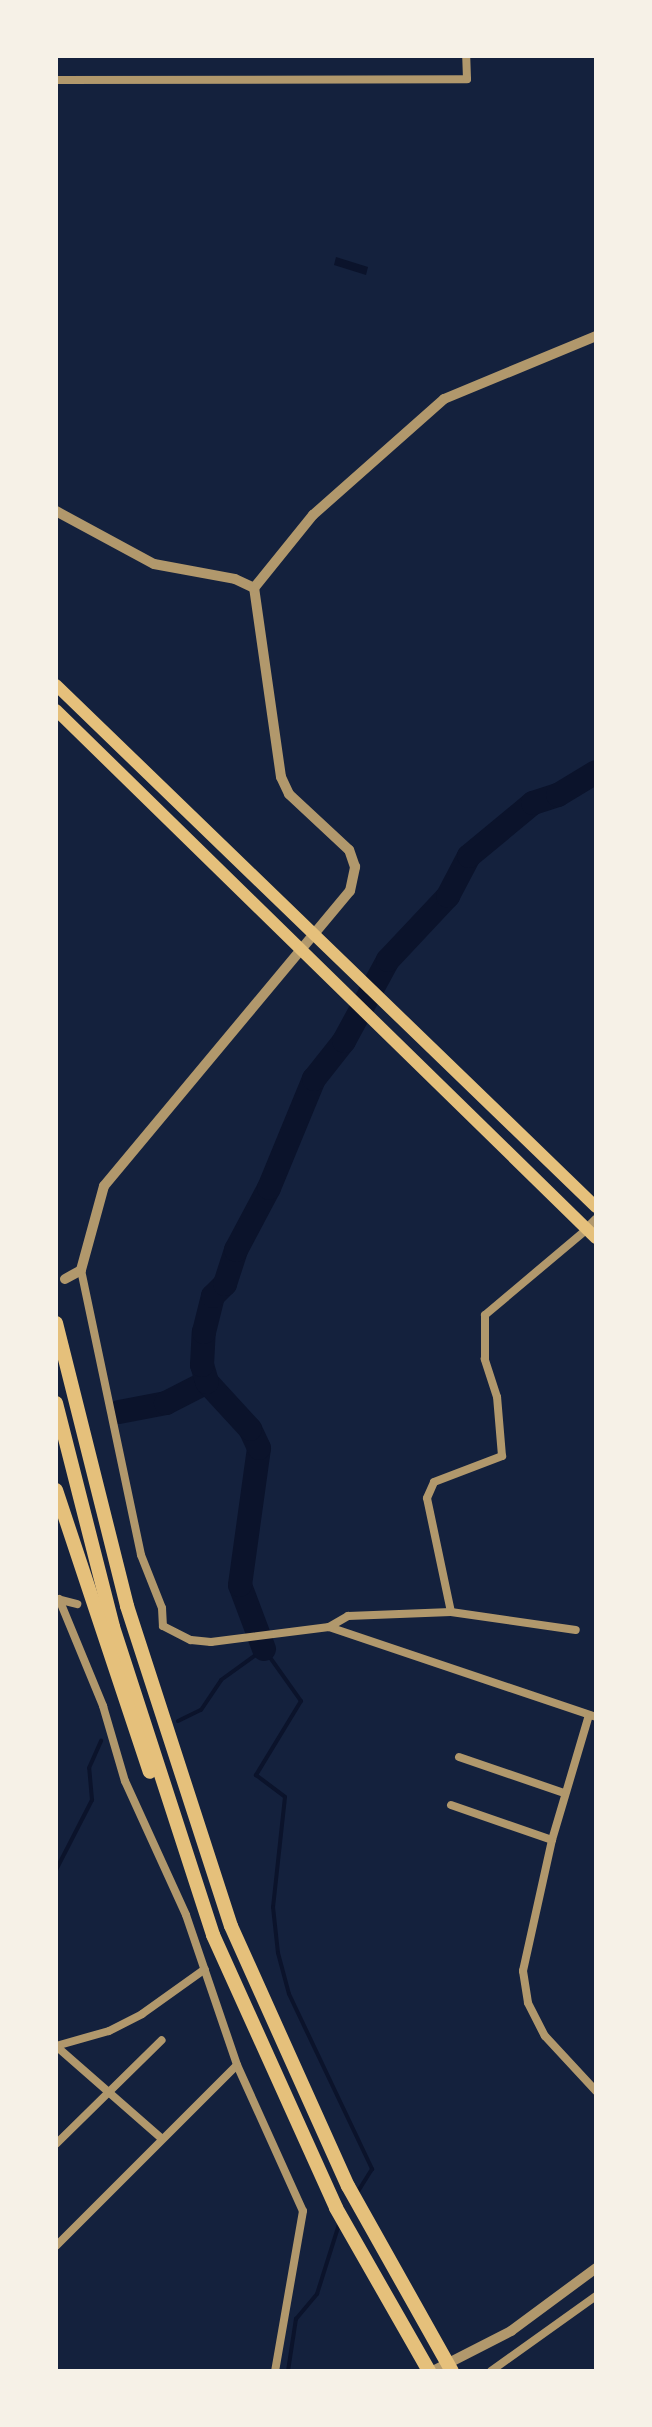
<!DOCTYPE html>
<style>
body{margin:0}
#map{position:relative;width:652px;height:2427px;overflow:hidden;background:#14213d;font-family:"Zilla Slab",serif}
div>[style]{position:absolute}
.water>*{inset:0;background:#0b132b}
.stream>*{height:4px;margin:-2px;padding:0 2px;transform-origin:2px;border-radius:2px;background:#0b132b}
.river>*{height:24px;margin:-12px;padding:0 12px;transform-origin:12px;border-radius:12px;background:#0b132b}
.minor>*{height:8px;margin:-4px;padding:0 4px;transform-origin:4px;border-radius:4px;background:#b1986c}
.tertiary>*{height:10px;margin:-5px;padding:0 5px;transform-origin:5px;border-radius:5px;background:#b1986c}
.trunk>*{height:12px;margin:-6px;padding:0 6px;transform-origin:6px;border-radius:6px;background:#e5c07b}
.motorway>*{height:14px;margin:-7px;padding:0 7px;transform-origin:7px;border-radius:7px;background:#e5c07b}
span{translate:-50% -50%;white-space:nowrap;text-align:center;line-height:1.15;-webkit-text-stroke:6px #f6f1e7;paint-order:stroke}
.frame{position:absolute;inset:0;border:58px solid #f6f1e7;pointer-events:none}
</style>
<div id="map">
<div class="water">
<div style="clip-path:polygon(336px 257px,368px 267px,366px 275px,334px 265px)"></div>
</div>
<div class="stream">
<div style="left:178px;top:1721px;width:25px;rotate:-26deg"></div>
<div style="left:201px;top:1710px;width:36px;rotate:-56deg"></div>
<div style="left:221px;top:1680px;width:53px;rotate:-35.8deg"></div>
<div style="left:264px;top:1649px;width:64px;rotate:54.6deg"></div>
<div style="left:301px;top:1701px;width:87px;rotate:121.3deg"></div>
<div style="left:256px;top:1775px;width:36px;rotate:37deg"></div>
<div style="left:285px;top:1797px;width:111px;rotate:96.2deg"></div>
<div style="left:273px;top:1907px;width:46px;rotate:83.8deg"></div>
<div style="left:278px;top:1953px;width:42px;rotate:75deg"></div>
<div style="left:289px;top:1994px;width:194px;rotate:64.6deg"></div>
<div style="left:372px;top:2169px;width:28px;rotate:122deg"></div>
<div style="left:56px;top:1870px;width:79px;rotate:-62.8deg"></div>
<div style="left:92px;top:1800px;width:32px;rotate:-95deg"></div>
<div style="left:89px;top:1768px;width:30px;rotate:-66deg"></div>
<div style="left:288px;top:2371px;width:53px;rotate:-81.3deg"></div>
<div style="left:296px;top:2319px;width:33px;rotate:-50deg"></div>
<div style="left:317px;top:2294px;width:77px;rotate:-72.5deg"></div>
</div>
<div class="river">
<div style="left:119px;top:1412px;width:48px;rotate:-10.8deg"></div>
<div style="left:166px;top:1403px;width:46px;rotate:-27.1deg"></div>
<div style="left:264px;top:1649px;width:68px;rotate:-110.6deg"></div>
<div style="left:240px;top:1585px;width:138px;rotate:-82.1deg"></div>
<div style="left:259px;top:1448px;width:21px;rotate:-115deg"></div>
<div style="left:250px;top:1429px;width:64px;rotate:-132.5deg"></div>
<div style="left:207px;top:1382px;width:18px;rotate:-106deg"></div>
<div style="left:202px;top:1365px;width:33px;rotate:-87deg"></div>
<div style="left:204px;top:1332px;width:37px;rotate:-76deg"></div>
<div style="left:213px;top:1296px;width:17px;rotate:-45deg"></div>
<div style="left:225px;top:1284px;width:36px;rotate:-72deg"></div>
<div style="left:236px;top:1250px;width:70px;rotate:-62deg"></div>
<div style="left:269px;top:1188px;width:118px;rotate:-67.6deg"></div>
<div style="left:314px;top:1079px;width:48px;rotate:-51.7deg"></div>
<div style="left:344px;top:1041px;width:92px;rotate:-61.5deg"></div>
<div style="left:388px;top:960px;width:88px;rotate:-46.8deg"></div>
<div style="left:448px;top:896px;width:45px;rotate:-62.3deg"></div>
<div style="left:469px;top:856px;width:83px;rotate:-39.6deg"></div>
<div style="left:533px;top:803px;width:26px;rotate:-18deg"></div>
<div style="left:558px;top:795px;width:44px;rotate:-31.2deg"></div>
</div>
<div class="minor">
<div style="left:56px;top:80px;width:411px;rotate:-0.1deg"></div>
<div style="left:467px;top:79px;width:23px;rotate:-92deg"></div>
<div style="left:81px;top:1270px;width:291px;rotate:78.1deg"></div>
<div style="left:141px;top:1555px;width:57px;rotate:68.4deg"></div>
<div style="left:162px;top:1608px;width:18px;rotate:87deg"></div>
<div style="left:163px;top:1626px;width:31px;rotate:27deg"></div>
<div style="left:191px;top:1640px;width:20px;rotate:6deg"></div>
<div style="left:211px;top:1642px;width:119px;rotate:-7.2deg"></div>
<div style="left:329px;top:1627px;width:282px;rotate:18.6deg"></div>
<div style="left:57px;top:1599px;width:21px;rotate:14deg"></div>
<div style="left:59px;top:1599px;width:116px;rotate:67.6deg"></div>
<div style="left:103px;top:1706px;width:78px;rotate:73.7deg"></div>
<div style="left:125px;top:1781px;width:147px;rotate:65.5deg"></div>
<div style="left:186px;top:1915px;width:158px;rotate:71.2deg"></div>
<div style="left:237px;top:2065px;width:160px;rotate:65.7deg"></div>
<div style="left:303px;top:2211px;width:162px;rotate:99.9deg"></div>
<div style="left:451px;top:1612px;width:116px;rotate:-101.9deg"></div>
<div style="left:427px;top:1498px;width:17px;rotate:-66deg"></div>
<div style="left:434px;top:1482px;width:73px;rotate:-20.9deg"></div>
<div style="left:502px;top:1456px;width:59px;rotate:-94.8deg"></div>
<div style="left:497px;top:1397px;width:40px;rotate:-108deg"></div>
<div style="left:485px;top:1359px;width:44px;rotate:-90deg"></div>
<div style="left:485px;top:1315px;width:133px;rotate:-40.1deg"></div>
<div style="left:329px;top:1627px;width:22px;rotate:-30deg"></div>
<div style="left:348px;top:1616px;width:103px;rotate:-2.2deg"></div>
<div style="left:451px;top:1612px;width:126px;rotate:8.2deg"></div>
<div style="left:589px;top:1715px;width:130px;rotate:106.5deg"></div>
<div style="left:552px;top:1840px;width:134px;rotate:102.5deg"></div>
<div style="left:523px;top:1971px;width:32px;rotate:81deg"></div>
<div style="left:528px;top:2003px;width:37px;rotate:63deg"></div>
<div style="left:545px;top:2036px;width:75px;rotate:47.2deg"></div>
<div style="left:459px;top:1757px;width:111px;rotate:18.9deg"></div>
<div style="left:451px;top:1805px;width:107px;rotate:19.1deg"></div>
<div style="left:56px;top:2046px;width:55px;rotate:-15.8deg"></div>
<div style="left:109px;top:2031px;width:37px;rotate:-27deg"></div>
<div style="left:142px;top:2014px;width:77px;rotate:-35.5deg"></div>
<div style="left:56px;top:2046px;width:140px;rotate:41.2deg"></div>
<div style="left:56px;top:2144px;width:148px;rotate:-44.5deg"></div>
<div style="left:56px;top:2246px;width:256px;rotate:-45deg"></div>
<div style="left:491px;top:2371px;width:129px;rotate:-35.5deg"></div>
</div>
<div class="tertiary">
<div style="left:56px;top:511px;width:111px;rotate:28.4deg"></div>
<div style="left:154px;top:564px;width:82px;rotate:10.5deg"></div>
<div style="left:235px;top:579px;width:21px;rotate:25deg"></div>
<div style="left:587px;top:1229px;width:13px;rotate:-45deg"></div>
<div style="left:65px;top:1279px;width:18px;rotate:-29deg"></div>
<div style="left:81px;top:1270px;width:87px;rotate:-74.7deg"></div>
<div style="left:104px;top:1186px;width:384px;rotate:-50.2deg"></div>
<div style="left:350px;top:891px;width:25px;rotate:-78deg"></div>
<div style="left:355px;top:867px;width:18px;rotate:-109deg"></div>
<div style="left:349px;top:850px;width:82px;rotate:-137deg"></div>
<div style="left:289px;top:794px;width:19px;rotate:-115deg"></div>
<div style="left:281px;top:777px;width:191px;rotate:-98.1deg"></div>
<div style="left:254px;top:588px;width:94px;rotate:-51.1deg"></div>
<div style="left:313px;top:515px;width:175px;rotate:-41.5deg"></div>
<div style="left:444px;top:399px;width:165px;rotate:-22.5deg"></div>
<div style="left:433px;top:2371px;width:88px;rotate:-27.1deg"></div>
<div style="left:511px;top:2331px;width:106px;rotate:-36.5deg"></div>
</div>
<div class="trunk">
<div style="left:56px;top:685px;width:751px;rotate:44.03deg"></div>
<div style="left:56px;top:710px;width:755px;rotate:44.36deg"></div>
</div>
<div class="motorway">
<div style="left:56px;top:1323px;width:292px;rotate:75.9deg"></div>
<div style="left:127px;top:1606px;width:336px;rotate:72deg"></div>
<div style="left:231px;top:1926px;width:285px;rotate:65.8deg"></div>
<div style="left:348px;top:2186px;width:212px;rotate:60.7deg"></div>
<div style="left:56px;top:1403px;width:231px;rotate:75.7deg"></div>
<div style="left:113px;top:1627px;width:324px;rotate:72deg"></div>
<div style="left:213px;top:1935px;width:299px;rotate:65.7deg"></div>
<div style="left:336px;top:2208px;width:188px;rotate:60.3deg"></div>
<div style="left:56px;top:1490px;width:297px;rotate:71.6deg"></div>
</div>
<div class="frame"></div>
</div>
